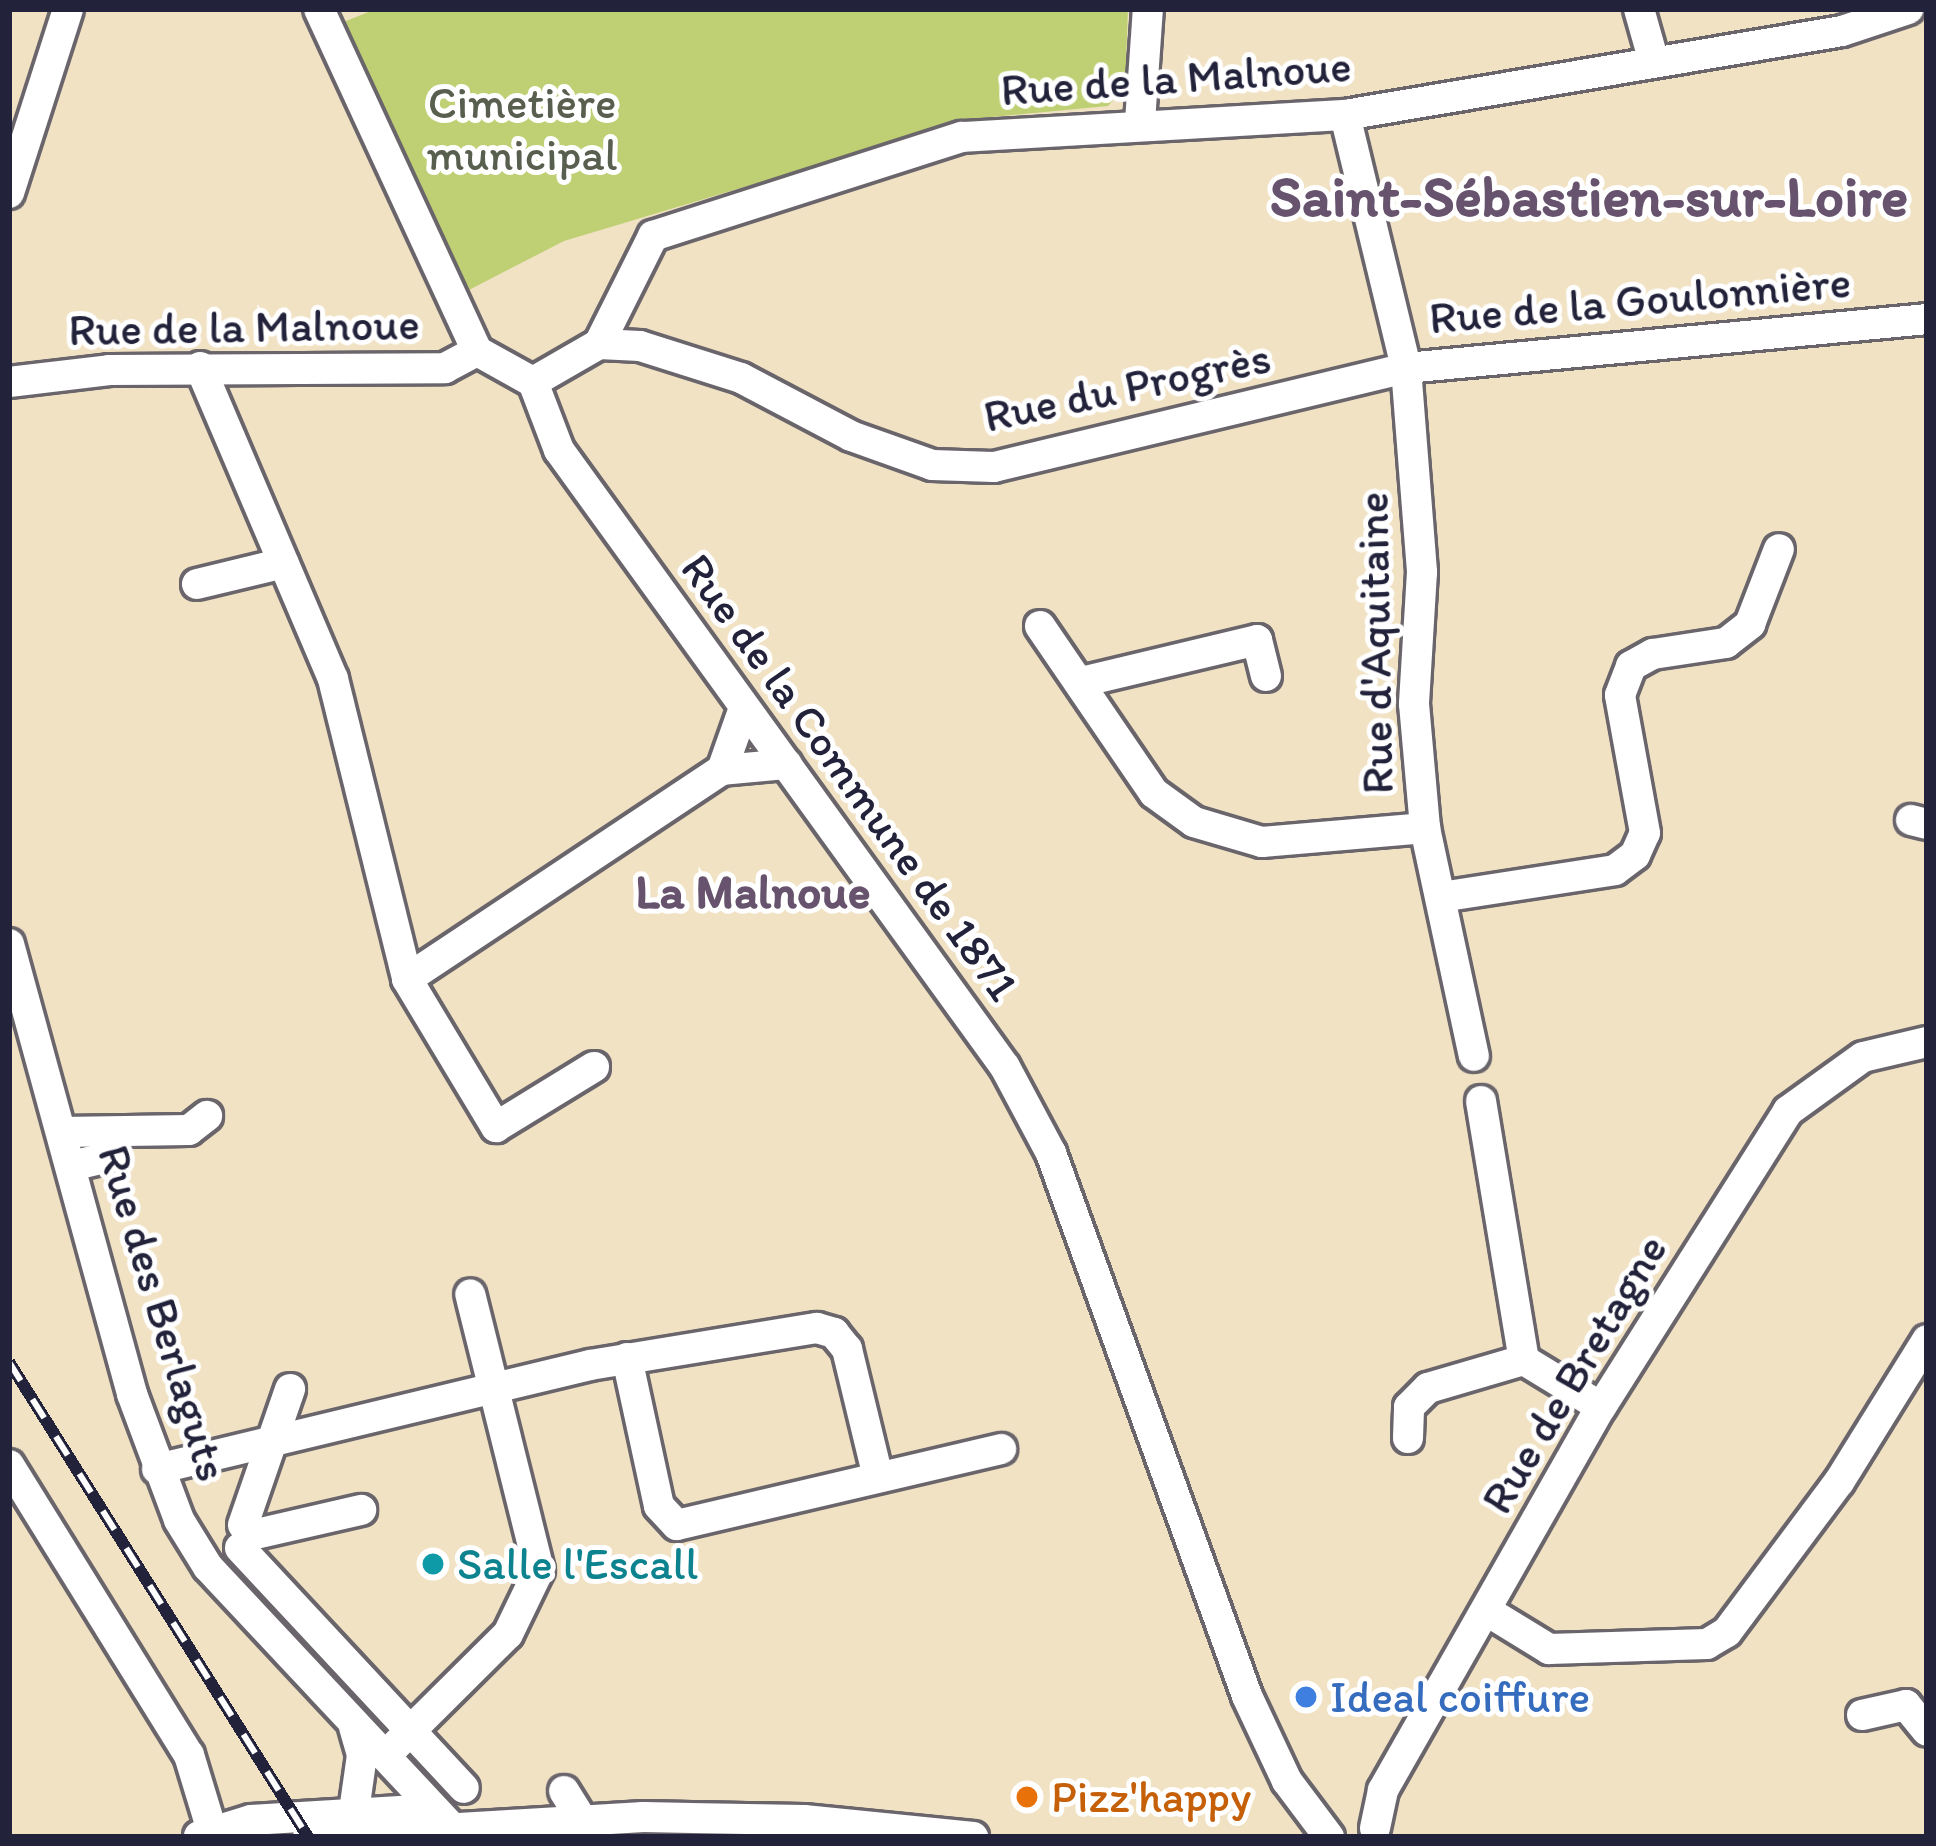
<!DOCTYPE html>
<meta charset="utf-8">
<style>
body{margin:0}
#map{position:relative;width:1936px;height:1846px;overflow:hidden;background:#f1e2c4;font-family:Itim,sans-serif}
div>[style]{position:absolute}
.green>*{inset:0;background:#bed073}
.roads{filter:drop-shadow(3px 0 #6a656b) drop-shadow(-3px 0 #6a656b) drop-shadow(0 3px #6a656b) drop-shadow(0 -3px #6a656b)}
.minor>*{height:30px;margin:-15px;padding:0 15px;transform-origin:15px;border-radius:15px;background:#fff}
.rail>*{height:12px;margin-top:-6px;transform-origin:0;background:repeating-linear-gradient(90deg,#fff 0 22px,#22223b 0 44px);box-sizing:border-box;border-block:3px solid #22223b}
.dots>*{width:33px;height:33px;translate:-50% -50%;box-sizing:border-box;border:6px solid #fff;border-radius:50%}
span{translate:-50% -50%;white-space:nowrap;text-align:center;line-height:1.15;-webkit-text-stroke:10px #fff;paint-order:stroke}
.street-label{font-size:45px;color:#22223b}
.park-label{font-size:45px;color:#595f4f}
.culture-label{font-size:45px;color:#0d838f}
.left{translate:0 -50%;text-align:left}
.shop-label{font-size:45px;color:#366cbe}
.food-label{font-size:45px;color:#c56008}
.neighbourhood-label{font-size:48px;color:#67536d;font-weight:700}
.district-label{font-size:57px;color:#67536d;font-weight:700}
.frame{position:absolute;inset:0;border:12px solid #22223b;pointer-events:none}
</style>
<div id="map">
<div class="green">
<div style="clip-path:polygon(376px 9px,1128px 9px,1125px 87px,1108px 106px,970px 119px,564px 241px,467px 291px,341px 23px)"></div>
</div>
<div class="roads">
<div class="minor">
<div style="left:319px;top:9px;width:377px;rotate:65.2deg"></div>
<div style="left:477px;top:351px;width:64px;rotate:29deg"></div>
<div style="left:533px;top:382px;width:73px;rotate:69.1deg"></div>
<div style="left:559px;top:450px;width:761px;rotate:54.14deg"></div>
<div style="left:1005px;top:1067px;width:98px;rotate:61.9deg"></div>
<div style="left:1051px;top:1153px;width:577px;rotate:70.15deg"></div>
<div style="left:1247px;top:1696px;width:94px;rotate:64.8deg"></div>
<div style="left:1287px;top:1781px;width:70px;rotate:53.1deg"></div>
<div style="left:1639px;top:9px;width:55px;rotate:74.2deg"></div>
<div style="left:1345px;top:115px;width:260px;rotate:76.4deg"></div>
<div style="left:1406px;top:368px;width:523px;rotate:-5.37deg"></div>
<div style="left:1140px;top:122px;width:113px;rotate:-86deg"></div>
<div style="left:9px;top:193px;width:193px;rotate:-72.2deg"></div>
<div style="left:599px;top:344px;width:41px;rotate:2.8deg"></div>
<div style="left:640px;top:346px;width:106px;rotate:17.6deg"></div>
<div style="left:741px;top:378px;width:124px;rotate:27.8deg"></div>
<div style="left:851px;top:436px;width:86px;rotate:19.7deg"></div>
<div style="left:932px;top:465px;width:62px;rotate:1.8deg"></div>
<div style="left:994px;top:467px;width:424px;rotate:-13.5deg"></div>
<div style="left:1406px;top:368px;width:205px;rotate:85.5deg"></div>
<div style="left:1422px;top:572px;width:132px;rotate:93.5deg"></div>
<div style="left:1414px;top:704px;width:124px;rotate:84.9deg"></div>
<div style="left:1425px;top:828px;width:233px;rotate:77.9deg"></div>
<div style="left:200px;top:367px;width:339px;rotate:66.9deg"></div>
<div style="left:333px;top:679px;width:309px;rotate:76.1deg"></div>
<div style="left:407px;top:979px;width:173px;rotate:59deg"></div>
<div style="left:496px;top:1127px;width:115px;rotate:-31.5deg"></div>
<div style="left:9px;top:382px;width:101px;rotate:-6.8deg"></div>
<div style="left:109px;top:370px;width:336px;rotate:-0.3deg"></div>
<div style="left:445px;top:368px;width:36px;rotate:-28deg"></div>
<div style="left:533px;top:382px;width:76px;rotate:-29.9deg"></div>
<div style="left:599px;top:344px;width:121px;rotate:-63.4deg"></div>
<div style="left:653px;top:236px;width:324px;rotate:-17.8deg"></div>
<div style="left:962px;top:137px;width:384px;rotate:-3.3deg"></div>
<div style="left:1345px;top:115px;width:504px;rotate:-9.59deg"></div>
<div style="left:1842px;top:31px;width:70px;rotate:-18.4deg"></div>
<div style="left:197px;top:584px;width:89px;rotate:-13.6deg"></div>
<div style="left:1040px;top:626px;width:202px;rotate:55.7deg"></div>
<div style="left:1154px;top:793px;width:49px;rotate:35.9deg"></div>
<div style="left:1194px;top:822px;width:71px;rotate:16.4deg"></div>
<div style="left:1262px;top:842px;width:164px;rotate:-4.9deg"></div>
<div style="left:1081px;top:682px;width:181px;rotate:-13.4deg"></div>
<div style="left:1257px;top:640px;width:37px;rotate:76deg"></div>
<div style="left:722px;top:770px;width:66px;rotate:-70.5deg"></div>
<div style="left:1911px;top:820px;width:16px;rotate:14deg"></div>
<div style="left:1441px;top:897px;width:176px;rotate:-8.8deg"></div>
<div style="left:1615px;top:870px;width:25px;rotate:-37deg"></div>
<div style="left:1635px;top:855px;width:24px;rotate:-66deg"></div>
<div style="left:1645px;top:833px;width:140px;rotate:-100.3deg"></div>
<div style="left:1620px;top:695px;width:31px;rotate:-69deg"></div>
<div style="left:1631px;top:666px;width:25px;rotate:-29deg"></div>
<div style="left:1653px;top:654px;width:74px;rotate:-8.6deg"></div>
<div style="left:1726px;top:643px;width:31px;rotate:-38deg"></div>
<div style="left:1750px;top:624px;width:80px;rotate:-68.9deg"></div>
<div style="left:9px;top:944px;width:467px;rotate:74.7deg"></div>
<div style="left:132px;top:1394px;width:134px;rotate:69.5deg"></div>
<div style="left:179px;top:1520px;width:55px;rotate:58.3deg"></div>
<div style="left:208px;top:1567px;width:359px;rotate:46.9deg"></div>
<div style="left:407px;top:979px;width:378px;rotate:-33.6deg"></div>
<div style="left:722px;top:770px;width:65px;rotate:-5.3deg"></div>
<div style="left:1481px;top:1101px;width:263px;rotate:80.6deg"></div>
<div style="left:1524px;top:1360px;width:90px;rotate:31.4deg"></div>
<div style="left:62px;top:1132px;width:127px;rotate:-0.9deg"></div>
<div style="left:189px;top:1130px;width:23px;rotate:-38deg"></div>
<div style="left:71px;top:1166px;width:43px;rotate:-13.4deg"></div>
<div style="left:627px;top:1358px;width:151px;rotate:77.8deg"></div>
<div style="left:659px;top:1506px;width:26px;rotate:47deg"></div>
<div style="left:677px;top:1525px;width:333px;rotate:-13.2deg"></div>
<div style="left:1408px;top:1438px;width:31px;rotate:-88deg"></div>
<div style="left:1409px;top:1407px;width:27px;rotate:-45deg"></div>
<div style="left:1428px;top:1388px;width:100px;rotate:-16.3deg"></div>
<div style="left:9px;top:1465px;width:341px;rotate:58.2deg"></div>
<div style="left:189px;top:1755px;width:83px;rotate:73.1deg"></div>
<div style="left:157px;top:1469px;width:445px;rotate:-13.5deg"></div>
<div style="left:590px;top:1365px;width:230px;rotate:-9.3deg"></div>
<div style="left:817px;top:1328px;width:18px;rotate:16deg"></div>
<div style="left:834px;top:1333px;width:21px;rotate:51deg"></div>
<div style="left:847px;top:1349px;width:132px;rotate:76.4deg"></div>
<div style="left:243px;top:1525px;width:144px;rotate:-70.9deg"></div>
<div style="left:256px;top:1534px;width:108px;rotate:-12.9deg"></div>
<div style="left:240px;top:1548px;width:328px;rotate:47deg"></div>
<div style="left:1487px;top:1611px;width:73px;rotate:31.5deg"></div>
<div style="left:1549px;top:1649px;width:158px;rotate:-1.8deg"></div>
<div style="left:1707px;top:1644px;width:23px;rotate:-31deg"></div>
<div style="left:1727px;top:1632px;width:187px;rotate:-53.3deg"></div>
<div style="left:1839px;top:1482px;width:167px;rotate:-58.2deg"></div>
<div style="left:1862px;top:1715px;width:45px;rotate:-12.8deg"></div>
<div style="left:1906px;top:1705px;width:33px;rotate:51deg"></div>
<div style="left:354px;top:1727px;width:29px;rotate:74deg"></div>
<div style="left:362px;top:1755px;width:57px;rotate:98.1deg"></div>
<div style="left:385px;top:1756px;width:173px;rotate:-44.8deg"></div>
<div style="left:508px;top:1634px;width:71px;rotate:-64.2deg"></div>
<div style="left:539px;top:1570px;width:284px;rotate:-104deg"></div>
<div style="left:564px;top:1791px;width:32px;rotate:58deg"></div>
<div style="left:1375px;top:1828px;width:39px;rotate:-78deg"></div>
<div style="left:1383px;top:1790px;width:441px;rotate:-60.4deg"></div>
<div style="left:1601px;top:1407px;width:350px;rotate:-57.7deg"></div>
<div style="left:1788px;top:1111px;width:92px;rotate:-35.8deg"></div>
<div style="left:1863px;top:1057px;width:66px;rotate:-13.2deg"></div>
<div style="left:199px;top:1836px;width:54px;rotate:-17.1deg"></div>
<div style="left:251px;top:1820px;width:178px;rotate:-3.5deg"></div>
<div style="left:308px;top:1837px;width:336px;rotate:-3.4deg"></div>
<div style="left:643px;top:1817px;width:161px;rotate:1.1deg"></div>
<div style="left:804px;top:1820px;width:170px;rotate:5.7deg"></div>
</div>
</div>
<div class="rail">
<div style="left:9px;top:1362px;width:561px;rotate:57.81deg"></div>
</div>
<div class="dots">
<div style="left:433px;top:1564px;background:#0f9aa8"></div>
<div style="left:1306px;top:1697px;background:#3f7fe0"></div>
<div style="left:1027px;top:1797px;background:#e8710a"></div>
</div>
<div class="street-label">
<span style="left:1176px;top:78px;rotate:-4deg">Rue de la Malnoue</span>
<span style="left:1640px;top:300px;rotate:-5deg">Rue de la Goulonnière</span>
<span style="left:244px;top:327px;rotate:-1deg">Rue de la Malnoue</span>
<span style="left:1127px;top:387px;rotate:-12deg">Rue du Progrès</span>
<span style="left:1375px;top:643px;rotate:-91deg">Rue d'Aquitaine</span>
<span style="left:850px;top:777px;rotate:54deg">Rue de la Commune de 1871</span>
<span style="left:163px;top:1313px;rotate:73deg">Rue des Berlaguts</span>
<span style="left:1574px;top:1374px;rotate:-59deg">Rue de Bretagne</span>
</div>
<div class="park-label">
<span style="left:522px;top:129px">Cimetière<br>municipal</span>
</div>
<div class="culture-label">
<span class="left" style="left:457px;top:1564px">Salle l'Escall</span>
</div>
<div class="shop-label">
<span class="left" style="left:1330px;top:1697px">Ideal coiffure</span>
</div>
<div class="food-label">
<span class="left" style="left:1051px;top:1797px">Pizz'happy</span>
</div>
<div class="neighbourhood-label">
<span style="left:753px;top:892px">La Malnoue</span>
</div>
<div class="district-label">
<span style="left:1589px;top:197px">Saint-Sébastien-sur-Loire</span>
</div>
<div class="frame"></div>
</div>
